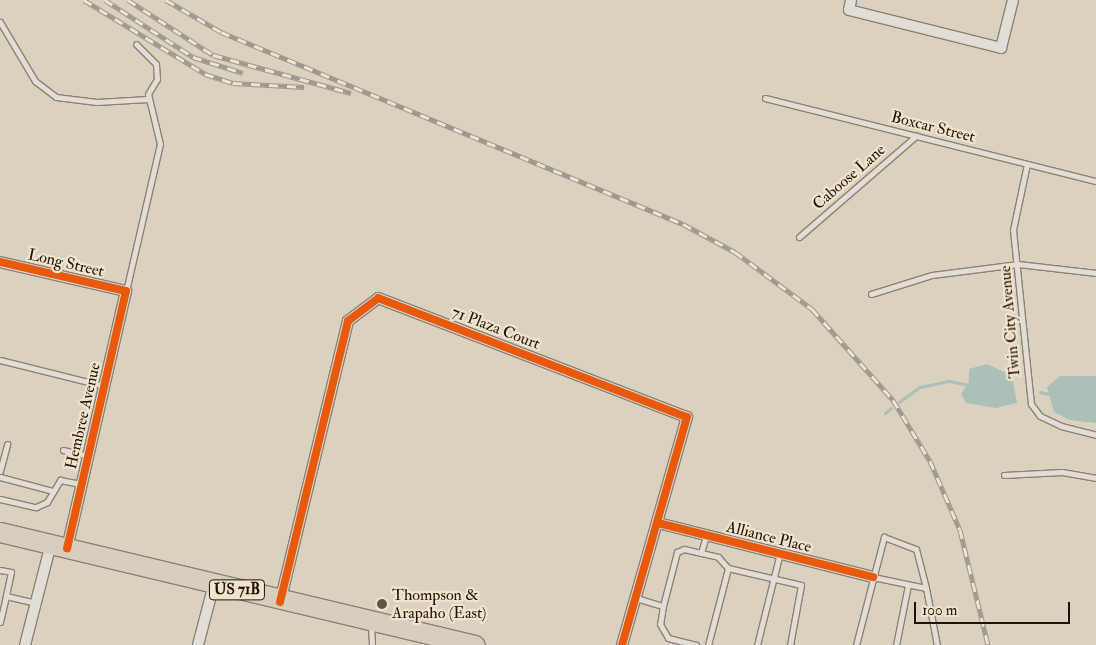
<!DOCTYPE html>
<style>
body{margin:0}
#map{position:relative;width:1096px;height:645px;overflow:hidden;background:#dad1bf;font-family:"IM FELL Double Pica",serif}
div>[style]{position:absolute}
.water>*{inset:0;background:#abc0b6}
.stream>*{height:3px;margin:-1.5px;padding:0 1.5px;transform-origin:1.5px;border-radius:1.5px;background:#abc0b6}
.roads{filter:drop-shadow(1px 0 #8a8276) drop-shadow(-1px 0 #8a8276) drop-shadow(0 1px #8a8276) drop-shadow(0 -1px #8a8276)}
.lane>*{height:5px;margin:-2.5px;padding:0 2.5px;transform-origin:2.5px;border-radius:2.5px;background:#e2ded5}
.street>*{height:10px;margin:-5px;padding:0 5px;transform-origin:5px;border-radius:5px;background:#e2ded5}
.highway>*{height:19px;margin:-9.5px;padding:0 9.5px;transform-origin:9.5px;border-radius:9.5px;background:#d7cec0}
.rail>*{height:5px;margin-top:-2.5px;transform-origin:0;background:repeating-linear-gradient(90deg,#efe4ce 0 9px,#9e988f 0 18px);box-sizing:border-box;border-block:1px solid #9e988f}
.cycleway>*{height:8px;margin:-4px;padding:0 4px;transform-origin:4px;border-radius:4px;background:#e8590c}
.dots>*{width:14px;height:14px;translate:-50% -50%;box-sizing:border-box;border:2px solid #efe4ce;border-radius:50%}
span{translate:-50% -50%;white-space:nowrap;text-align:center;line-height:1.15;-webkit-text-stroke:4.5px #efe4ce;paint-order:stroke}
.shield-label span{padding:1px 4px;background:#efe4ce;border:1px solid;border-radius:4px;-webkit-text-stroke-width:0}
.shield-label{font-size:15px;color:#251100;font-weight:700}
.street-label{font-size:16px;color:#251100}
.poi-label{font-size:16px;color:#251100}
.left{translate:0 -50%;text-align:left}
.scale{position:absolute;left:914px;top:602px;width:156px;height:22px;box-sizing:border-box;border:2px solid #251100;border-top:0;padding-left:6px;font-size:15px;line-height:18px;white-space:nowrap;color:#251100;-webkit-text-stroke:4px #efe4ce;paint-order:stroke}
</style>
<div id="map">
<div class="water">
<div style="clip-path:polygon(987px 364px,1012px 376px,1017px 403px,996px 408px,966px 403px,961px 394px,969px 382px,969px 369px)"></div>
<div style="clip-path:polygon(1060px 376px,1096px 376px,1096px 423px,1070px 420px,1054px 412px,1047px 387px)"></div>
</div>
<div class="stream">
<div style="left:1040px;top:392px;width:9px;rotate:13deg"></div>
<div style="left:899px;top:402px;width:26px;rotate:-36deg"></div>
<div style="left:920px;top:387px;width:30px;rotate:-12deg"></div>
<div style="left:949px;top:381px;width:21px;rotate:11deg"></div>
<div style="left:885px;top:413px;width:8px;rotate:-40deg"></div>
</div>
<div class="roads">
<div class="lane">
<div style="left:0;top:22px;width:69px;rotate:59.3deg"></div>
<div style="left:35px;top:81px;width:26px;rotate:37deg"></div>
<div style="left:56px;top:97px;width:41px;rotate:7deg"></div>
<div style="left:97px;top:102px;width:51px;rotate:-3.4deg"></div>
<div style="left:765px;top:98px;width:341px;rotate:14.1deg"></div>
<div style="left:1027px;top:164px;width:67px;rotate:102deg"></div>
<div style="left:1013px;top:230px;width:175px;rotate:84.1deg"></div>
<div style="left:1031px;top:404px;width:15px;rotate:53deg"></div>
<div style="left:1040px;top:416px;width:23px;rotate:25deg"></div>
<div style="left:1061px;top:426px;width:36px;rotate:14deg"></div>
<div style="left:799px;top:237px;width:155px;rotate:-40.8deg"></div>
<div style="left:126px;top:291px;width:151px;rotate:-77deg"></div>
<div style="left:160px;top:144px;width:51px;rotate:-103.5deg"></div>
<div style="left:148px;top:94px;width:17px;rotate:-59deg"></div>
<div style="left:157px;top:79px;width:15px;rotate:-94deg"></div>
<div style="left:156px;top:64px;width:28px;rotate:-135deg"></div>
<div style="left:871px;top:294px;width:64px;rotate:-17.3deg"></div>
<div style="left:932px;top:275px;width:87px;rotate:-7.3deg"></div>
<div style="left:1018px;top:264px;width:79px;rotate:6.6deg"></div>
<div style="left:0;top:360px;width:107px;rotate:14deg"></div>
<div style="left:63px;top:450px;width:26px;rotate:13deg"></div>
<div style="left:0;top:471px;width:28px;rotate:-75deg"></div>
<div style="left:1004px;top:475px;width:58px;rotate:-3deg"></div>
<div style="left:1062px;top:472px;width:35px;rotate:10deg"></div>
<div style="left:0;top:477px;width:55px;rotate:14.8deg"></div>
<div style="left:0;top:499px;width:37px;rotate:13deg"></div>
<div style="left:36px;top:507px;width:12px;rotate:-24deg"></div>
<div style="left:47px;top:502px;width:26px;rotate:-59deg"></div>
<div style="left:60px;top:480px;width:21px;rotate:11deg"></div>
<div style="left:701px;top:553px;width:19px;rotate:-74deg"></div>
<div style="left:0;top:570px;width:11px;rotate:10deg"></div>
<div style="left:11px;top:572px;width:25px;rotate:102deg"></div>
<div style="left:873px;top:577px;width:54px;rotate:11.7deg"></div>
<div style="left:926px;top:588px;width:58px;rotate:79.1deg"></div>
<div style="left:636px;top:598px;width:28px;rotate:17deg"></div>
<div style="left:663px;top:606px;width:18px;rotate:99deg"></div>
<div style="left:660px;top:624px;width:16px;rotate:60deg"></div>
<div style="left:668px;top:638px;width:29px;rotate:14deg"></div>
<div style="left:663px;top:606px;width:56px;rotate:-75.5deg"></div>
<div style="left:677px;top:552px;width:8px;rotate:-23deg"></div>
<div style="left:684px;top:549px;width:35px;rotate:13deg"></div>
<div style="left:718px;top:557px;width:15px;rotate:48deg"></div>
<div style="left:728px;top:568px;width:75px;rotate:13.1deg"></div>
<div style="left:801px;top:585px;width:61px;rotate:100.4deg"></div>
<div style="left:0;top:622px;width:27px;rotate:-77deg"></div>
<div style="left:6px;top:596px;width:31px;rotate:13deg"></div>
<div style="left:371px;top:625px;width:20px;rotate:87deg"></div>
<div style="left:708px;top:645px;width:80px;rotate:-75.4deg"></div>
<div style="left:757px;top:645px;width:95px;rotate:-76deg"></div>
<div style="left:856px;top:645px;width:112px;rotate:-75.5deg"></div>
<div style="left:884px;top:537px;width:34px;rotate:21deg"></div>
<div style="left:916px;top:549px;width:40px;rotate:75.6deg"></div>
<div style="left:896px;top:645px;width:61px;rotate:-78.7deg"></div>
</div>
<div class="street">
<div style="left:851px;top:0;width:10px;rotate:101deg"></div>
<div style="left:849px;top:10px;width:157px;rotate:14deg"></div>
<div style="left:1001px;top:48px;width:49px;rotate:-76deg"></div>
<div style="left:0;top:262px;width:129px;rotate:13deg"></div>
<div style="left:126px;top:291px;width:264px;rotate:102.9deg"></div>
<div style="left:658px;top:523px;width:222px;rotate:14.1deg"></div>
<div style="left:280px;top:602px;width:289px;rotate:-76.4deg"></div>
<div style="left:348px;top:321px;width:38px;rotate:-37deg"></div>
<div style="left:378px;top:298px;width:331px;rotate:21.1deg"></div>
<div style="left:687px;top:417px;width:237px;rotate:105.9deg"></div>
<div style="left:25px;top:645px;width:104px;rotate:-75.6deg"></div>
<div style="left:198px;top:645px;width:63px;rotate:-75.3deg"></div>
</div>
<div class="highway">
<div style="left:0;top:532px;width:488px;rotate:13.4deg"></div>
</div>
</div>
<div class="rail">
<div style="left:84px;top:0;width:142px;rotate:31.4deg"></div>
<div style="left:205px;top:74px;width:29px;rotate:18deg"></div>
<div style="left:233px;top:83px;width:71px;rotate:3.2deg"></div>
<div style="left:105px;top:0;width:105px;rotate:32.9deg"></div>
<div style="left:193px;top:57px;width:52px;rotate:17.7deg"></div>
<div style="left:128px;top:0;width:101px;rotate:32.9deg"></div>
<div style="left:213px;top:55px;width:143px;rotate:15.4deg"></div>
<div style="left:166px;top:0;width:64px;rotate:30.2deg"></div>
<div style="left:221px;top:32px;width:500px;rotate:22.57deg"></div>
<div style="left:683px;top:224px;width:59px;rotate:28.3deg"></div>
<div style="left:735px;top:252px;width:96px;rotate:36.5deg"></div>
<div style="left:812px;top:309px;width:122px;rotate:48.3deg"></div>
<div style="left:893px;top:400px;width:71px;rotate:58.8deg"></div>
<div style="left:930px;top:461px;width:75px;rotate:66.5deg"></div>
<div style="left:960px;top:530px;width:118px;rotate:76.3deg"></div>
</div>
<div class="cycleway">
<div style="left:0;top:262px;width:129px;rotate:13deg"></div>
<div style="left:126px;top:291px;width:264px;rotate:102.9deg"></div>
<div style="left:658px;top:523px;width:222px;rotate:14.1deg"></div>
<div style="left:280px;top:602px;width:289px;rotate:-76.4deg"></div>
<div style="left:348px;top:321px;width:38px;rotate:-37deg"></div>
<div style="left:378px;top:298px;width:331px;rotate:21.1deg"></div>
<div style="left:687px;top:417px;width:237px;rotate:105.9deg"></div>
</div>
<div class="dots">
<div style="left:382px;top:604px;background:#645443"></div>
</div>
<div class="shield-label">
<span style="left:237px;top:590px">US 71B</span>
</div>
<div class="street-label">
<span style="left:933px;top:127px;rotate:14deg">Boxcar Street</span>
<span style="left:849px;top:177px;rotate:-41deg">Caboose Lane</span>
<span style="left:66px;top:263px;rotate:13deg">Long Street</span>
<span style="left:1010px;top:322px;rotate:-95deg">Twin City Avenue</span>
<span style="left:496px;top:328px;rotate:21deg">71 Plaza Court</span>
<span style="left:83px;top:416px;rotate:-77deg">Hembree Avenue</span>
<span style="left:769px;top:537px;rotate:14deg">Alliance Place</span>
</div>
<div class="poi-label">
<span class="left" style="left:392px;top:604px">Thompson &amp;<br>Arapaho (East)</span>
</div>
<div class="scale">100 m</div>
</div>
